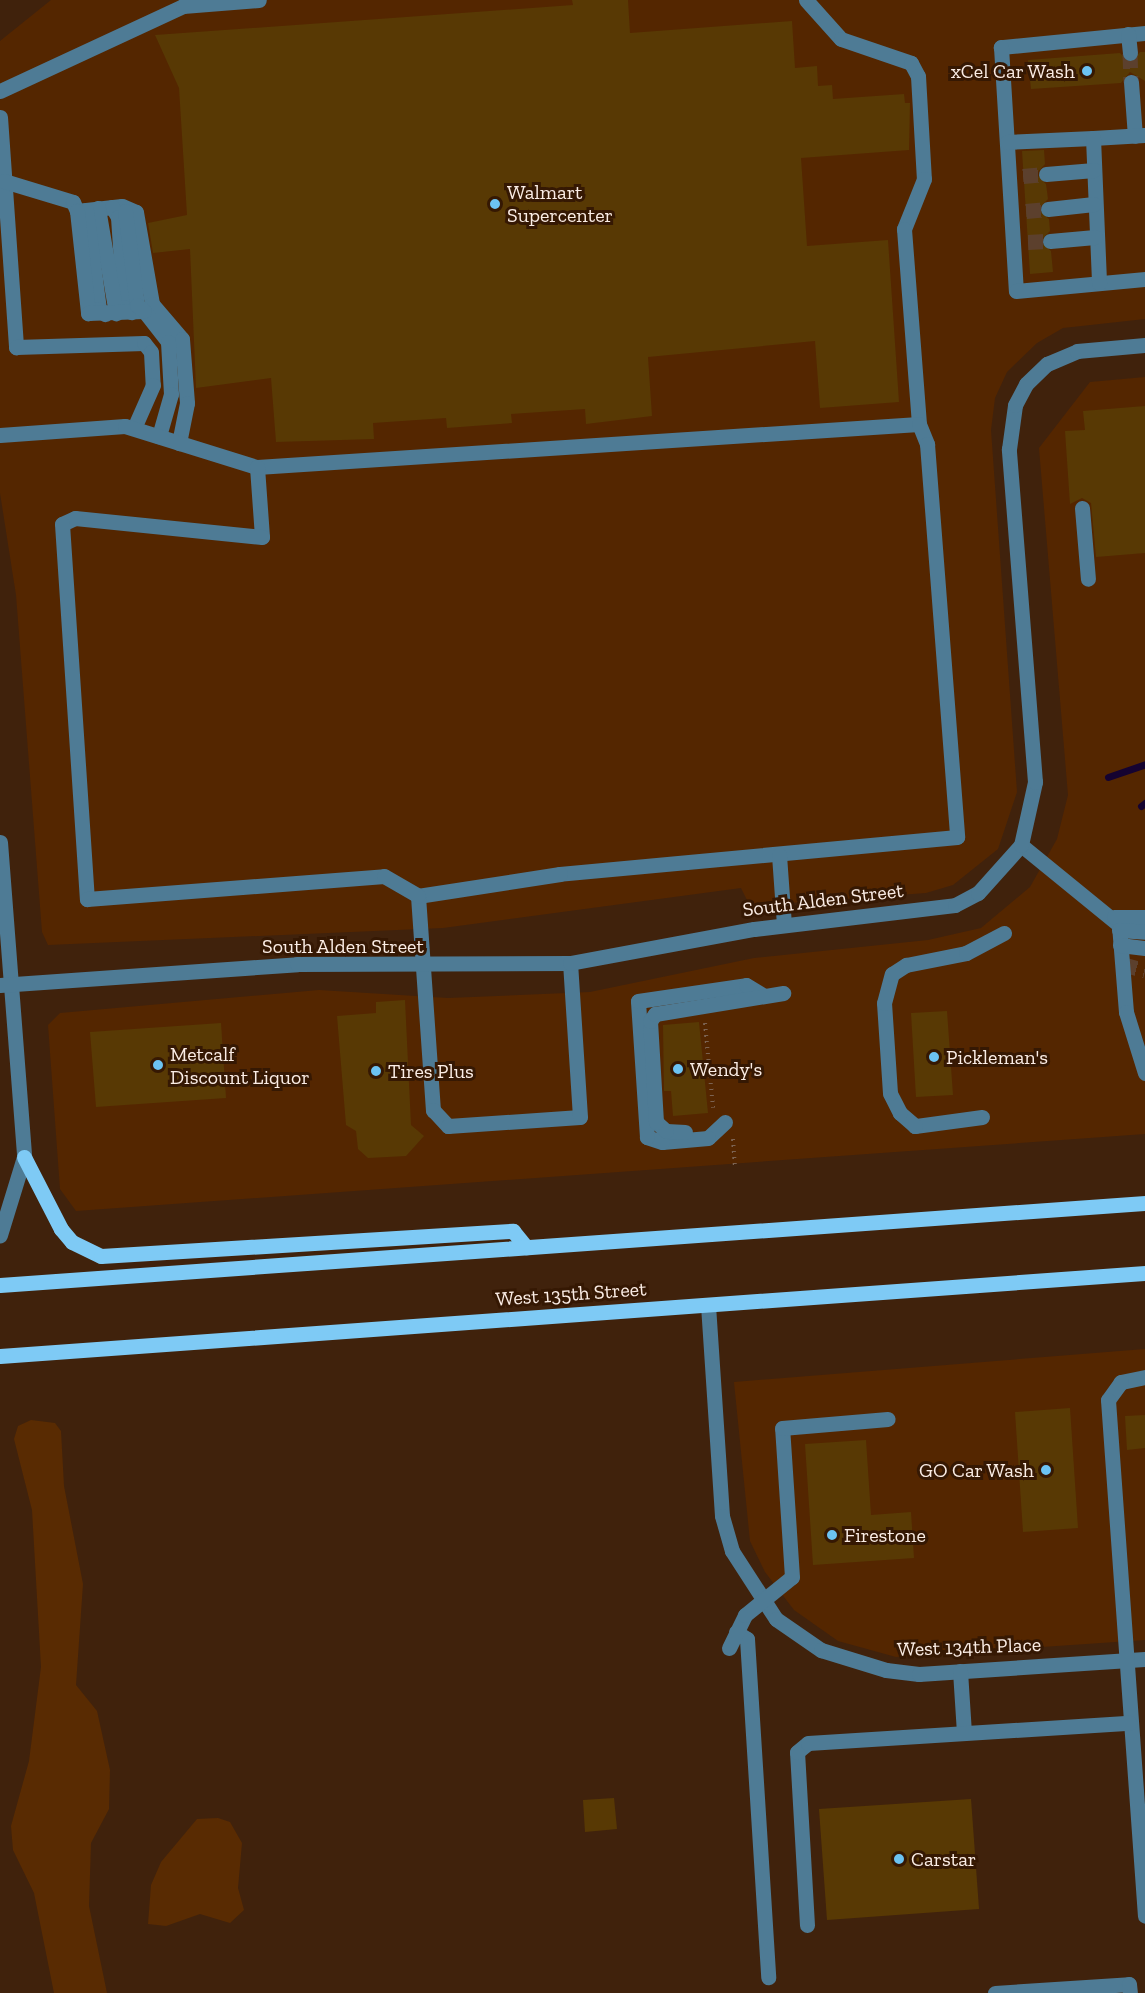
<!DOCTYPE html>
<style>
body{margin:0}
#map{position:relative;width:1145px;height:1993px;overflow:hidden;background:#40220c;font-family:"Zilla Slab",serif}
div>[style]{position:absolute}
.built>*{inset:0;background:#542600}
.green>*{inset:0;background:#592b02}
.stream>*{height:7px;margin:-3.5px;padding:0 3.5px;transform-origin:3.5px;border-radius:3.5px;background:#150331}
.building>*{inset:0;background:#583904}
.minor-tunnel>*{height:15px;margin-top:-7.5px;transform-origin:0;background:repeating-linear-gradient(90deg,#5c402d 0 15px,transparent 0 23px)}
.path>*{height:4px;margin-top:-2px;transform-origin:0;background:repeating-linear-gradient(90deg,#7c6352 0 1.5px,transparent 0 6px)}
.minor>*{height:15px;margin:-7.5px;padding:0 7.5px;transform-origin:7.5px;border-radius:7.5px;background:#4e7b95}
.major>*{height:15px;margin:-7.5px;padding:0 7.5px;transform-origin:7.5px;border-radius:7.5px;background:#7ecaf5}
.dots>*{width:16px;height:16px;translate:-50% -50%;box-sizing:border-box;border:3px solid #351803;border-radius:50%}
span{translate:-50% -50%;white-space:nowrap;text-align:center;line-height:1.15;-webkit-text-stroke:6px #351803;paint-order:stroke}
.poi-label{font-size:20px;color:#fbede5}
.right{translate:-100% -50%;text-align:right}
.left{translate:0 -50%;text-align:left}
.street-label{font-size:20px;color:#fbede5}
</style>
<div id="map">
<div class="built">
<div style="clip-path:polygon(51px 0,1145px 0,1145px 319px,1063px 328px,1037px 343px,1007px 372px,995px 398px,991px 430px,1017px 792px,998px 849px,953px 885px,926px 893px,750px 906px,741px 888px,443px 928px,48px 945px,42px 932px,16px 595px,0 493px,0 41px)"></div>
<div style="clip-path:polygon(1145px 377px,1145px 1134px,76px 1211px,60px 1189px,48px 1025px,60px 1013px,319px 990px,448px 998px,590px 992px,754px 958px,928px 940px,981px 928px,1030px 887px,1057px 839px,1068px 795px,1039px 448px,1090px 382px)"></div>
<div style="clip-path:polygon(1145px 1349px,1145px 1640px,896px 1657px,838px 1641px,794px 1610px,765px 1572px,750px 1541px,734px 1382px)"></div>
</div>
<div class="green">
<div style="clip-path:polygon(31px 1420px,55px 1423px,61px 1431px,64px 1486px,83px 1584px,76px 1685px,97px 1711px,110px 1770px,109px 1809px,91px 1843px,89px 1906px,107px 1993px,54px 1993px,34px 1893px,13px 1850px,11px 1826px,29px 1761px,41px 1667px,32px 1510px,14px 1439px,18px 1426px)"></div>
<div style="clip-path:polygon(218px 1818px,230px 1822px,242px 1843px,238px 1888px,244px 1910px,230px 1923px,200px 1914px,166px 1926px,148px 1924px,151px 1885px,161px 1862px,197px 1819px)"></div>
</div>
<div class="stream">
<div style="left:1108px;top:777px;width:39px;rotate:-19deg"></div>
<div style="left:1141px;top:806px;width:5px;rotate:-37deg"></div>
</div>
<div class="building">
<div style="clip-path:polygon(572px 0,628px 0,630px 33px,792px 21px,795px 68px,817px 66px,818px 86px,832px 85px,833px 99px,904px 94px,905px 103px,910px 103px,909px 150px,801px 158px,807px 246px,888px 240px,899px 402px,820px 408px,815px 341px,648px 357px,652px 416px,586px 424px,585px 409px,511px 414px,512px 423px,447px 428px,446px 418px,373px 423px,374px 439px,276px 442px,271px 378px,196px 388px,190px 249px,153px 253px,148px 223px,187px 215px,179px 88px,155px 35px,573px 5px)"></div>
<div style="clip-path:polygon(1140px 52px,1145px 52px,1145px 81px,1130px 72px,1121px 83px,1031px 89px,1028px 60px,1120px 53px,1130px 63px)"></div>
<div style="clip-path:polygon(1044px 150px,1045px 164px,1036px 174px,1046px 184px,1048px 199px,1038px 209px,1049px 219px,1050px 231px,1040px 241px,1051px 251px,1053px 272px,1030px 274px,1022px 151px)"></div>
<div style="clip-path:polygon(1145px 406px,1145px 553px,1096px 557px,1091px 503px,1082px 498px,1070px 504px,1065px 431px,1085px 430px,1083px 411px)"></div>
<div style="clip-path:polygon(405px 1000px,411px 1125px,424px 1136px,406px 1156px,368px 1158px,358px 1149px,356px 1131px,346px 1125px,337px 1016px,376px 1013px,376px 1002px)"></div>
<div style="clip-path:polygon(947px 1011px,953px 1095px,916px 1097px,911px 1013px)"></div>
<div style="clip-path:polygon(699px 1022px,708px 1113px,673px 1116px,671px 1091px,664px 1091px,663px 1025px)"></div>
<div style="clip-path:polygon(221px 1023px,226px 1098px,96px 1107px,90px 1032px)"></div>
<div style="clip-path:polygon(1070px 1408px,1078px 1528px,1023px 1532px,1015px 1412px)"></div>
<div style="clip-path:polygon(1145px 1415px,1145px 1448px,1127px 1450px,1125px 1416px)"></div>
<div style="clip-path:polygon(866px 1440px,871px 1515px,911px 1512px,914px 1558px,813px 1565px,805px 1444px)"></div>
<div style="clip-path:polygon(614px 1798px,617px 1829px,585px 1832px,583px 1800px)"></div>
<div style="clip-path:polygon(971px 1799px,979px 1909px,827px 1920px,819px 1809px)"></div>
</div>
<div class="minor-tunnel">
<div style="left:1130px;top:53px;width:29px;rotate:88deg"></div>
<div style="left:1023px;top:176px;width:23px;rotate:-5deg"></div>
<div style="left:1026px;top:211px;width:22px;rotate:-5deg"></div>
<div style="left:1028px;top:242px;width:22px;rotate:-3deg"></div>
<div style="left:1122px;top:964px;width:24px;rotate:15deg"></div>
</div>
<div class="path">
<div style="left:705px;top:1023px;width:85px;rotate:84.6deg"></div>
<div style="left:733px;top:1139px;width:29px;rotate:86deg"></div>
</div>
<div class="minor">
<div style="left:806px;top:0;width:52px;rotate:48.1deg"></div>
<div style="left:841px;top:39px;width:74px;rotate:18.9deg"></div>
<div style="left:911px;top:63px;width:15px;rotate:62deg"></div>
<div style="left:918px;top:76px;width:103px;rotate:86.7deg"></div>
<div style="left:924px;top:179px;width:54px;rotate:111.8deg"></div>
<div style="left:904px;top:229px;width:196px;rotate:85.6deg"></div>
<div style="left:1145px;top:33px;width:145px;rotate:174.4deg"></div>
<div style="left:1001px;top:47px;width:244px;rotate:86.5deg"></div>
<div style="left:1016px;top:291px;width:130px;rotate:-5.3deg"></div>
<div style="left:1128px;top:34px;width:19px;rotate:84deg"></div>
<div style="left:1131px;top:82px;width:54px;rotate:85.8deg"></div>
<div style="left:0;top:91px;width:202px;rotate:-24.9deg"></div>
<div style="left:183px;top:6px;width:76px;rotate:-4.5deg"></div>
<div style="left:0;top:117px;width:231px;rotate:86deg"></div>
<div style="left:16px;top:347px;width:128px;rotate:-1.8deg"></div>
<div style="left:144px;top:343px;width:11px;rotate:52deg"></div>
<div style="left:151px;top:352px;width:33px;rotate:87deg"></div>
<div style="left:153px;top:385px;width:47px;rotate:113.8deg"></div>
<div style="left:1093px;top:138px;width:51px;rotate:-3.4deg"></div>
<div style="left:1007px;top:142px;width:86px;rotate:-2.7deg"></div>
<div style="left:1093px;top:138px;width:145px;rotate:87.6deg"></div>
<div style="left:1046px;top:174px;width:48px;rotate:-4.8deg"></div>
<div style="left:4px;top:181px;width:72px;rotate:16.9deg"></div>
<div style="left:73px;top:202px;width:10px;rotate:66deg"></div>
<div style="left:77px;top:211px;width:45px;rotate:-6.3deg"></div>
<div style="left:122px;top:206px;width:15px;rotate:23deg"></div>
<div style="left:136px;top:212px;width:93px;rotate:80.1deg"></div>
<div style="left:152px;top:304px;width:46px;rotate:49.4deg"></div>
<div style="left:182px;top:339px;width:64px;rotate:85.5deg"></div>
<div style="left:187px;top:403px;width:41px;rotate:101.3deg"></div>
<div style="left:112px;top:207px;width:12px;rotate:59deg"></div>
<div style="left:118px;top:217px;width:90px;rotate:86.2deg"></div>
<div style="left:124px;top:307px;width:9px;rotate:36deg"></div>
<div style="left:98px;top:208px;width:107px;rotate:80.3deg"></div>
<div style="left:1048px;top:209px;width:46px;rotate:-6.2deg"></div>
<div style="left:86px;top:210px;width:100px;rotate:82.5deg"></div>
<div style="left:99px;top:309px;width:8px;rotate:40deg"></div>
<div style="left:77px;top:211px;width:103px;rotate:83.8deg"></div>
<div style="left:88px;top:313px;width:56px;rotate:-2deg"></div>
<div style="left:144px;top:311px;width:39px;rotate:52deg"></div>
<div style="left:168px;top:342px;width:52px;rotate:86.7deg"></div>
<div style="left:171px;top:394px;width:44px;rotate:105.9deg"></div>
<div style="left:125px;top:211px;width:95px;rotate:82.7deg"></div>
<div style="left:137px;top:305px;width:9px;rotate:41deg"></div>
<div style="left:1050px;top:241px;width:45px;rotate:-5.1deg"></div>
<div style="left:0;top:435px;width:125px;rotate:-4.1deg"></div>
<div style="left:125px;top:426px;width:138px;rotate:17.3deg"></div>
<div style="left:257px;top:467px;width:663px;rotate:-3.72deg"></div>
<div style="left:919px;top:424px;width:22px;rotate:68deg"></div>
<div style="left:927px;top:444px;width:394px;rotate:85.6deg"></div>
<div style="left:957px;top:837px;width:399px;rotate:174.7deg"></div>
<div style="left:560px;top:874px;width:144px;rotate:171.2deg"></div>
<div style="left:418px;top:896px;width:215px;rotate:86deg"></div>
<div style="left:433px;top:1110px;width:22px;rotate:47deg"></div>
<div style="left:448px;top:1126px;width:132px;rotate:-3.9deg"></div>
<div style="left:580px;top:1117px;width:154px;rotate:-93.7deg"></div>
<div style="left:257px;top:467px;width:70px;rotate:85.9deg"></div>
<div style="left:262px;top:537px;width:188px;rotate:-174.2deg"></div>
<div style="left:75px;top:518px;width:14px;rotate:155deg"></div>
<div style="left:62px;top:524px;width:376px;rotate:86.2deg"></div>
<div style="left:87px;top:899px;width:298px;rotate:-4.4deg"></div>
<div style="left:384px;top:876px;width:39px;rotate:30deg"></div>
<div style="left:1082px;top:508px;width:71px;rotate:85.2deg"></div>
<div style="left:0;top:842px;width:316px;rotate:85.6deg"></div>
<div style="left:24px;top:1157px;width:82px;rotate:107.1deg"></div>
<div style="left:1021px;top:845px;width:127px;rotate:39.2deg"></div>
<div style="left:1119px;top:925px;width:87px;rotate:85.4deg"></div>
<div style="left:1126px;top:1012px;width:64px;rotate:72.7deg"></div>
<div style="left:779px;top:855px;width:70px;rotate:85.9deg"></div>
<div style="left:1114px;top:917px;width:31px"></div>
<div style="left:1119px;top:930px;width:26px;rotate:4deg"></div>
<div style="left:1120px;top:945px;width:25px;rotate:7deg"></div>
<div style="left:0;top:985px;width:298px;rotate:-4deg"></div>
<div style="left:297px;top:964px;width:273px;rotate:-0.2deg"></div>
<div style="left:570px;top:963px;width:187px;rotate:-10.5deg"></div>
<div style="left:754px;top:929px;width:202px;rotate:-6.8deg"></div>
<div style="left:955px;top:905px;width:26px;rotate:-28deg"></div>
<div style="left:978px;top:893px;width:64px;rotate:-48.1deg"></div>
<div style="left:1021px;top:845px;width:65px;rotate:-77.5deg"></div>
<div style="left:1035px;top:782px;width:334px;rotate:-94.5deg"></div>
<div style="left:1009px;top:449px;width:44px;rotate:-82.2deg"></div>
<div style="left:1015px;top:405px;width:24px;rotate:-62deg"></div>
<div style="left:1026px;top:384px;width:29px;rotate:-44deg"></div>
<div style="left:1047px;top:364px;width:33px;rotate:-23deg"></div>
<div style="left:1077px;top:351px;width:68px;rotate:-5deg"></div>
<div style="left:982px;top:1117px;width:68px;rotate:172.3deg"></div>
<div style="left:915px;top:1126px;width:20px;rotate:-139deg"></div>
<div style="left:900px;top:1113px;width:22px;rotate:-117deg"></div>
<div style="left:890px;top:1093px;width:90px;rotate:-93.8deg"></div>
<div style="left:884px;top:1003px;width:30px;rotate:-75deg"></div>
<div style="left:892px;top:974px;width:17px;rotate:-33deg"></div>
<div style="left:906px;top:965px;width:61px;rotate:-11.3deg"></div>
<div style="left:966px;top:953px;width:43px;rotate:-27.8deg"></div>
<div style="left:725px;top:1122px;width:23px;rotate:137deg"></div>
<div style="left:708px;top:1138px;width:46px;rotate:175deg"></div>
<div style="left:662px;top:1142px;width:16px;rotate:-162deg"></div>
<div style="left:647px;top:1137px;width:136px;rotate:-93.8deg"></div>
<div style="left:638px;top:1001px;width:109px;rotate:-8.4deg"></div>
<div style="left:746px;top:985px;width:21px;rotate:31deg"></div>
<div style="left:685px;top:1132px;width:19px;rotate:-177deg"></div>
<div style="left:666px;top:1131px;width:13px;rotate:-138deg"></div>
<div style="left:656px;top:1122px;width:101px;rotate:-93.4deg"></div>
<div style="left:650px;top:1021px;width:9px;rotate:-54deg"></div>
<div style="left:655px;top:1014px;width:130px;rotate:-9.3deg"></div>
<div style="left:708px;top:1305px;width:211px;rotate:86.2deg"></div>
<div style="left:722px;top:1516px;width:36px;rotate:74deg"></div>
<div style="left:732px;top:1551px;width:81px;rotate:57.1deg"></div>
<div style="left:776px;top:1619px;width:55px;rotate:34.6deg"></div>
<div style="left:821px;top:1650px;width:68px;rotate:17.1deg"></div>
<div style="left:886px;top:1670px;width:33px;rotate:7deg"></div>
<div style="left:919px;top:1674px;width:226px;rotate:-3.8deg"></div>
<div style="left:1145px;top:1377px;width:25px;rotate:168deg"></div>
<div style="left:1121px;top:1382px;width:22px;rotate:126deg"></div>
<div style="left:1108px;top:1400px;width:517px;rotate:85.9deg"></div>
<div style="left:736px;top:1632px;width:13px;rotate:32deg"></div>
<div style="left:747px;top:1639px;width:339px;rotate:86.4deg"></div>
<div style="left:729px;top:1648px;width:37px;rotate:-64deg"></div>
<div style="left:745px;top:1615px;width:60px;rotate:-39deg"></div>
<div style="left:792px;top:1577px;width:149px;rotate:-93.8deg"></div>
<div style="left:782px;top:1428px;width:106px;rotate:-4.9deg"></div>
<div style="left:960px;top:1671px;width:62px;rotate:86.3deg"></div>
<div style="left:807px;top:1925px;width:173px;rotate:-93.3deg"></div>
<div style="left:797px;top:1752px;width:14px;rotate:-39deg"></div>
<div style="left:808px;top:1743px;width:322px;rotate:-3.6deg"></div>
<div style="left:995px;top:1993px;width:134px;rotate:-3.8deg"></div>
<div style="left:1129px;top:1984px;width:9px;rotate:84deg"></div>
</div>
<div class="major">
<div style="left:24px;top:1157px;width:81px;rotate:62.8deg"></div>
<div style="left:61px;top:1229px;width:17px;rotate:50deg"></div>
<div style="left:72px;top:1242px;width:32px;rotate:26deg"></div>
<div style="left:101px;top:1256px;width:413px;rotate:-3.5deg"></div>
<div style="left:513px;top:1231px;width:21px;rotate:51deg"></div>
<div style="left:0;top:1285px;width:1148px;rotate:-4.1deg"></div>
<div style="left:0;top:1356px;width:1148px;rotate:-4.15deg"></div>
</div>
<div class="dots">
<div style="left:1087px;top:71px;background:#6cc3f2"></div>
<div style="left:495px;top:204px;background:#6cc3f2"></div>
<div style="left:934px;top:1057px;background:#6cc3f2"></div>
<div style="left:158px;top:1065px;background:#6cc3f2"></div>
<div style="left:678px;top:1069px;background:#6cc3f2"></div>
<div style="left:376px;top:1071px;background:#6cc3f2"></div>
<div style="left:1046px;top:1470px;background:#6cc3f2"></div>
<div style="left:832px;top:1535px;background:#6cc3f2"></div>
<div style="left:899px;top:1859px;background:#6cc3f2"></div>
</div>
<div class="poi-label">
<span class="right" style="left:1075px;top:71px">xCel Car Wash</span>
<span class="left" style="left:507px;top:204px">Walmart<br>Supercenter</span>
<span class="left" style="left:170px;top:1066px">Metcalf<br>Discount Liquor</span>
<span class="left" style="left:946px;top:1057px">Pickleman's</span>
<span class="left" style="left:690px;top:1069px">Wendy's</span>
<span class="left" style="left:388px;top:1071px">Tires Plus</span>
<span class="right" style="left:1034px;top:1470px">GO Car Wash</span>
<span class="left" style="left:844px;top:1535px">Firestone</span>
<span class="left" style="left:911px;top:1859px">Carstar</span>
</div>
<div class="street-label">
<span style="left:823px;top:900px;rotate:-7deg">South Alden Street</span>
<span style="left:343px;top:946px">South Alden Street</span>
<span style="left:571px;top:1294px;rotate:-4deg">West 135th Street</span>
<span style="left:969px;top:1647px;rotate:-2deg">West 134th Place</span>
</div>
</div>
